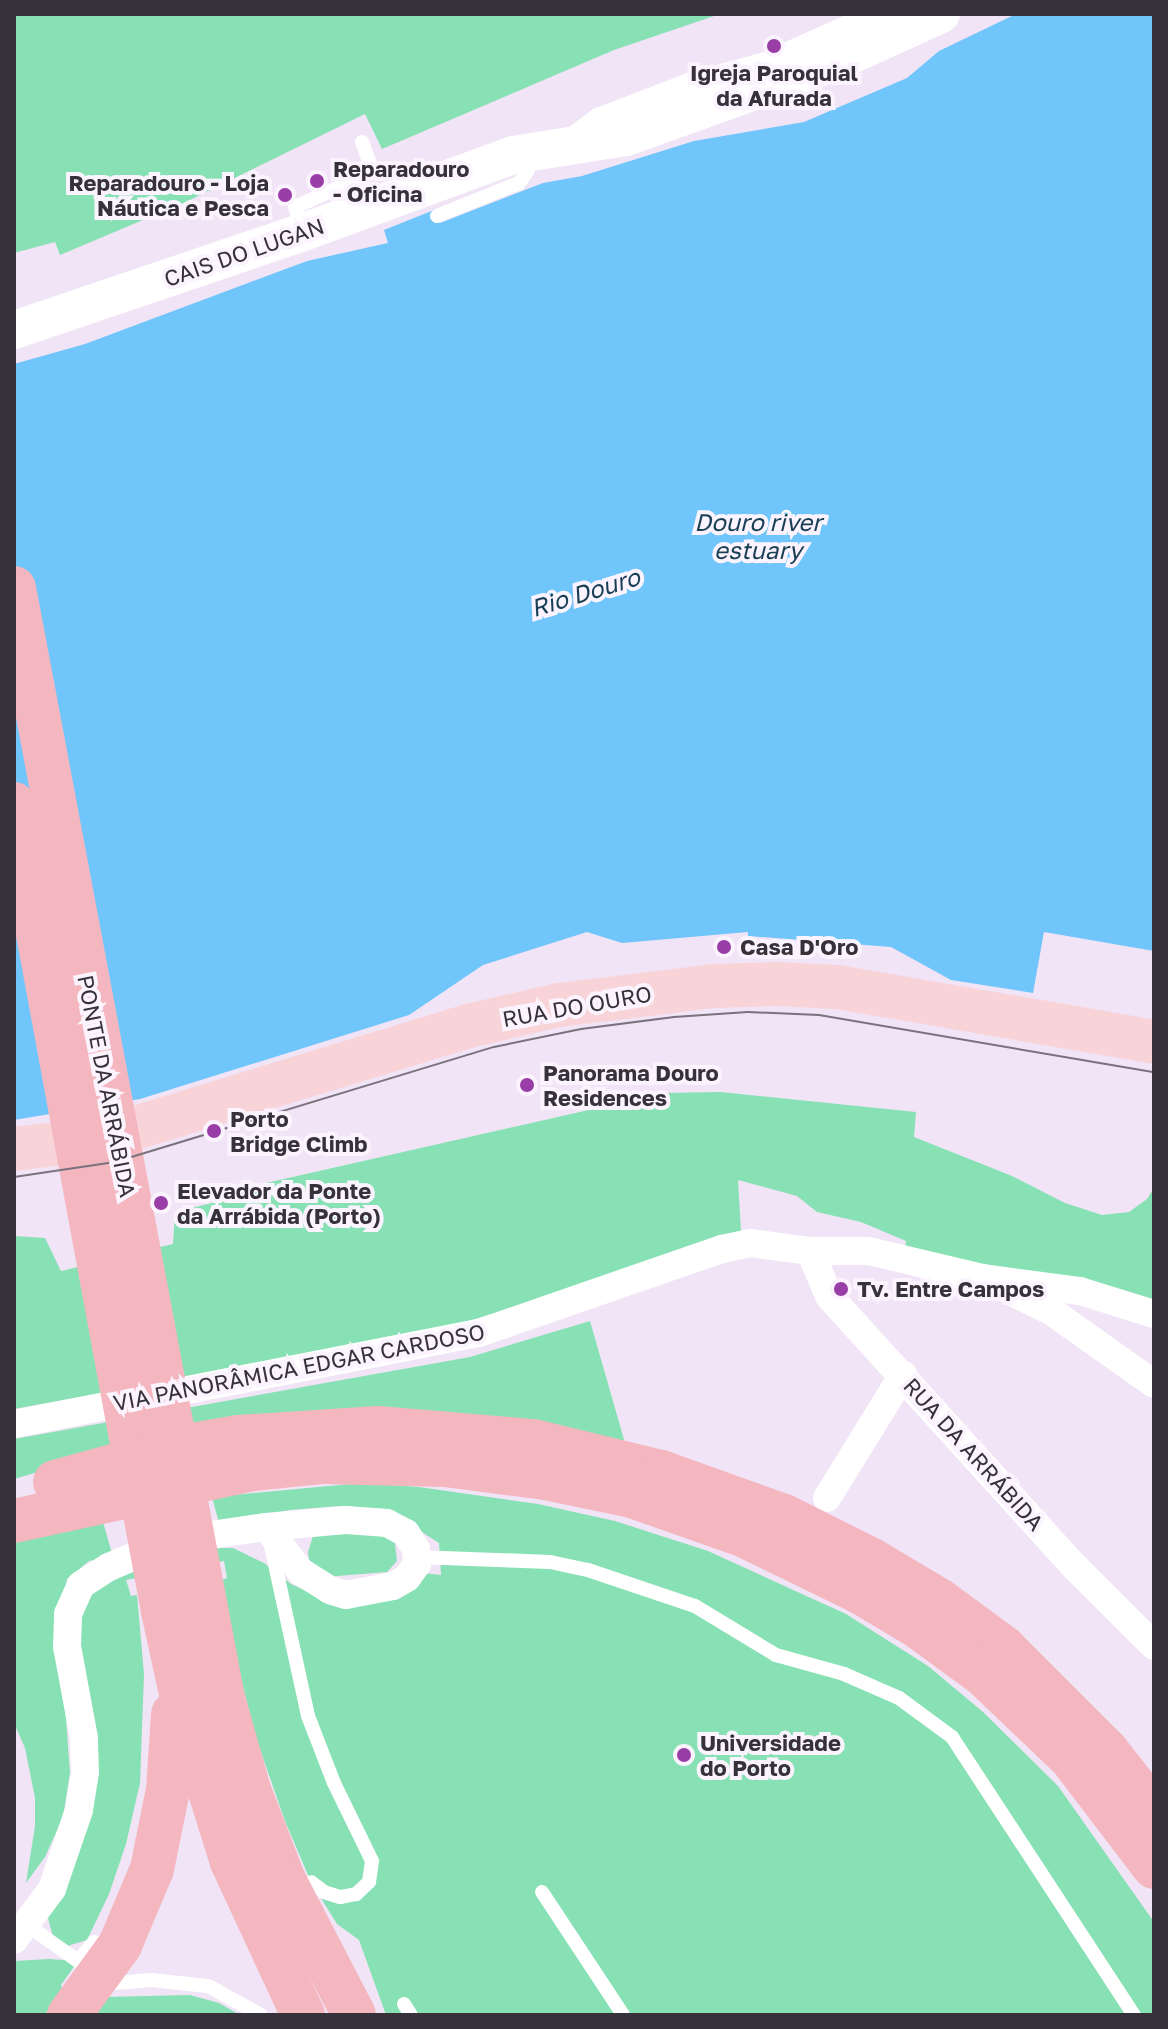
<!DOCTYPE html>
<meta charset="utf-8">
<style>
body{margin:0}
#map{position:relative;width:1168px;height:2029px;overflow:hidden;background:#f1e4f6;font-family:"Golos Text",sans-serif}
div>[style]{position:absolute}
.green>*{inset:0;background:#87e1b4}
.water>*{inset:0;background:#70c6fa}
.service>*{height:14px;margin:-7px;padding:0 7px;transform-origin:7px;border-radius:7px;background:#fff}
.minor>*{height:28px;margin:-14px;padding:0 14px;transform-origin:14px;border-radius:14px;background:#fff}
.secondary>*{height:38px;margin:-19px;padding:0 19px;transform-origin:19px;border-radius:19px;background:#fff}
.primary>*{height:44px;margin:-22px;padding:0 22px;transform-origin:22px;border-radius:22px;background:#f8d4d9}
.motorway>*{height:44px;margin:-22px;padding:0 22px;transform-origin:22px;border-radius:22px;background:#f4b7bf}
.tram>*{height:2px;margin:-1px;padding:0 1px;transform-origin:1px;border-radius:1px;background:#7a727d}
.dots>*{width:22px;height:22px;translate:-50% -50%;box-sizing:border-box;border:4px solid #fbf4fe;border-radius:50%}
span{translate:-50% -50%;white-space:nowrap;text-align:center;line-height:1.15;-webkit-text-stroke:8px #fbf4fe;paint-order:stroke}
.poi-label{font-size:22px;color:#373239;font-weight:700}
.left{translate:0 -50%;text-align:left}
.right{translate:-100% -50%;text-align:right}
.street-label{font-size:22px;color:#373239}
.water-label{font-size:24px;color:#193f54;font-style:italic}
.frame{position:absolute;inset:0;border:16px solid #373239;pointer-events:none}
</style>
<div id="map">
<div class="green">
<div style="clip-path:polygon(14px 14px,720px 14px,614px 50px,382px 149px,365px 114px,188px 201px,60px 255px,55px 242px,14px 253px)"></div>
<div style="clip-path:polygon(720px 1092px,916px 1112px,914px 1137px,1012px 1176px,1065px 1203px,1102px 1215px,1129px 1212px,1147px 1199px,1154px 1188px,1154px 1306px,904px 1255px,906px 1241px,861px 1222px,817px 1212px,797px 1196px,738px 1180px,741px 1231px,588px 1284px,431px 1333px,14px 1409px,14px 1236px,45px 1238px,61px 1271px,173px 1244px,175px 1212px,241px 1196px,244px 1188px,664px 1093px)"></div>
<div style="clip-path:polygon(590px 1321px,625px 1443px,38px 1472px,14px 1479px,14px 1439px,470px 1357px)"></div>
<div style="clip-path:polygon(361px 1483px,419px 1487px,538px 1504px,615px 1521px,708px 1551px,846px 1614px,928px 1666px,983px 1712px,1058px 1786px,1154px 1922px,1154px 2015px,386px 2015px,359px 1940px,337px 1924px,311px 1882px,285px 1821px,255px 1735px,235px 1654px,221px 1580px,227px 1578px,224px 1561px,126px 1580px,131px 1596px,137px 1595px,144px 1674px,140px 1783px,126px 1844px,109px 1894px,87px 1940px,64px 1947px,53px 1937px,48px 1918px,83px 1830px,79px 1603px,98px 1579px,170px 1556px,221px 1548px,233px 1548px,264px 1563px,291px 1584px,325px 1600px,423px 1573px,441px 1575px,439px 1543px,386px 1509px,339px 1506px,290px 1510px,219px 1523px,212px 1497px)"></div>
<div style="clip-path:polygon(101px 1515px,113px 1557px,89px 1561px,67px 1579px,59px 1623px,70px 1773px,63px 1817px,45px 1857px,26px 1883px,35px 1826px,35px 1798px,25px 1748px,14px 1723px,14px 1538px)"></div>
<div style="clip-path:polygon(342px 1533px,378px 1533px,395px 1543px,397px 1561px,387px 1572px,325px 1577px,310px 1566px,308px 1552px,313px 1536px)"></div>
<div style="clip-path:polygon(49px 1959px,78px 1961px,61px 1985px,64px 1994px,44px 2015px,14px 2015px,14px 1961px)"></div>
<div style="clip-path:polygon(190px 1995px,219px 2003px,240px 2015px,88px 2015px,104px 1997px)"></div>
</div>
<div class="water">
<div style="clip-path:polygon(1016px 14px,1154px 14px,1154px 951px,1044px 932px,1033px 993px,951px 980px,891px 947px,748px 936px,748px 932px,622px 943px,587px 932px,483px 965px,409px 1015px,140px 1099px,14px 1120px,14px 364px,85px 344px,307px 261px,388px 243px,384px 230px,434px 210px,440px 223px,543px 183px,582px 176px,694px 141px,804px 122px,907px 78px,939px 51px)"></div>
</div>
<div class="service">
<div style="left:437px;top:216px;width:88px;rotate:-21.9deg"></div>
<div style="left:519px;top:183px;width:16px;rotate:-55deg"></div>
<div style="left:528px;top:170px;width:16px;rotate:-94deg"></div>
<div style="left:301px;top:232px;width:26px;rotate:-103deg"></div>
<div style="left:295px;top:207px;width:85px;rotate:-24.2deg"></div>
<div style="left:373px;top:172px;width:32px;rotate:-110deg"></div>
<div style="left:271px;top:1546px;width:174px;rotate:77.7deg"></div>
<div style="left:308px;top:1716px;width:72px;rotate:68.8deg"></div>
<div style="left:334px;top:1783px;width:87px;rotate:64deg"></div>
<div style="left:372px;top:1861px;width:21px;rotate:98deg"></div>
<div style="left:369px;top:1882px;width:18px;rotate:137deg"></div>
<div style="left:356px;top:1894px;width:16px;rotate:169deg"></div>
<div style="left:340px;top:1897px;width:17px;rotate:-163deg"></div>
<div style="left:324px;top:1892px;width:16px;rotate:-142deg"></div>
<div style="left:416px;top:1557px;width:134px;rotate:2.1deg"></div>
<div style="left:550px;top:1562px;width:39px;rotate:12deg"></div>
<div style="left:588px;top:1570px;width:113px;rotate:18.6deg"></div>
<div style="left:695px;top:1606px;width:95px;rotate:31.2deg"></div>
<div style="left:776px;top:1655px;width:71px;rotate:15.6deg"></div>
<div style="left:844px;top:1674px;width:60px;rotate:23.6deg"></div>
<div style="left:899px;top:1698px;width:66px;rotate:36.3deg"></div>
<div style="left:952px;top:1737px;width:332px;rotate:56.8deg"></div>
<div style="left:542px;top:1892px;width:147px;rotate:56.6deg"></div>
<div style="left:27px;top:1925px;width:62px;rotate:35.2deg"></div>
<div style="left:78px;top:1961px;width:25px;rotate:-50deg"></div>
<div style="left:103px;top:1984px;width:48px;rotate:-4.8deg"></div>
<div style="left:151px;top:1980px;width:57px;rotate:6deg"></div>
<div style="left:208px;top:1986px;width:60px;rotate:28.7deg"></div>
<div style="left:404px;top:2004px;width:13px;rotate:58deg"></div>
</div>
<div class="minor">
<div style="left:570px;top:144px;width:39px;rotate:-37deg"></div>
<div style="left:601px;top:121px;width:97px;rotate:-21deg"></div>
<div style="left:692px;top:86px;width:77px;rotate:-15.1deg"></div>
<div style="left:766px;top:66px;width:127px;rotate:-24.1deg"></div>
<div style="left:810px;top:1251px;width:49px;rotate:67.1deg"></div>
<div style="left:829px;top:1296px;width:365px;rotate:47.8deg"></div>
<div style="left:1074px;top:1566px;width:113px;rotate:45deg"></div>
<div style="left:1004px;top:1288px;width:52px;rotate:26.1deg"></div>
<div style="left:1051px;top:1311px;width:126px;rotate:35.3deg"></div>
<div style="left:14px;top:1424px;width:474px;rotate:-11.1deg"></div>
<div style="left:479px;top:1333px;width:257px;rotate:-19.1deg"></div>
<div style="left:722px;top:1249px;width:29px;rotate:-12deg"></div>
<div style="left:750px;top:1243px;width:61px;rotate:7.6deg"></div>
<div style="left:810px;top:1251px;width:59px"></div>
<div style="left:869px;top:1251px;width:116px;rotate:13.4deg"></div>
<div style="left:982px;top:1278px;width:99px;rotate:7.6deg"></div>
<div style="left:1080px;top:1291px;width:77px;rotate:17.3deg"></div>
<div style="left:827px;top:1498px;width:145px;rotate:-58.3deg"></div>
<div style="left:14px;top:1940px;width:64px;rotate:-53.3deg"></div>
<div style="left:52px;top:1889px;width:83px;rotate:-71.1deg"></div>
<div style="left:79px;top:1810px;width:38px;rotate:-81deg"></div>
<div style="left:85px;top:1772px;width:34px;rotate:-92deg"></div>
<div style="left:84px;top:1738px;width:94px;rotate:-100.5deg"></div>
<div style="left:67px;top:1646px;width:32px;rotate:-88deg"></div>
<div style="left:68px;top:1614px;width:32px;rotate:-66deg"></div>
<div style="left:81px;top:1585px;width:33px;rotate:-33deg"></div>
<div style="left:109px;top:1567px;width:66px;rotate:-23.1deg"></div>
<div style="left:170px;top:1541px;width:97px;rotate:-8.3deg"></div>
<div style="left:266px;top:1527px;width:80px;rotate:-5deg"></div>
<div style="left:346px;top:1520px;width:41px;rotate:4.2deg"></div>
<div style="left:387px;top:1523px;width:21px;rotate:28deg"></div>
<div style="left:406px;top:1533px;width:19px;rotate:58deg"></div>
<div style="left:416px;top:1549px;width:15px;rotate:86deg"></div>
<div style="left:417px;top:1564px;width:17px;rotate:126deg"></div>
<div style="left:407px;top:1578px;width:16px;rotate:150deg"></div>
<div style="left:393px;top:1586px;width:48px;rotate:169.2deg"></div>
<div style="left:346px;top:1595px;width:17px;rotate:-163deg"></div>
<div style="left:330px;top:1590px;width:34px;rotate:-148deg"></div>
<div style="left:301px;top:1572px;width:57px;rotate:-127.9deg"></div>
</div>
<div class="secondary">
<div style="left:14px;top:330px;width:303px;rotate:-18.7deg"></div>
<div style="left:301px;top:233px;width:226px;rotate:-20.2deg"></div>
<div style="left:513px;top:155px;width:114px;rotate:-9.1deg"></div>
<div style="left:626px;top:137px;width:225px;rotate:-19.7deg"></div>
<div style="left:838px;top:61px;width:113px;rotate:-24.5deg"></div>
</div>
<div class="primary">
<div style="left:14px;top:1149px;width:86px;rotate:-6.7deg"></div>
<div style="left:99px;top:1139px;width:386px;rotate:-17deg"></div>
<div style="left:468px;top:1026px;width:93px;rotate:-13deg"></div>
<div style="left:559px;top:1005px;width:156px;rotate:-7deg"></div>
<div style="left:714px;top:986px;width:62px;rotate:-1.8deg"></div>
<div style="left:776px;top:984px;width:61px;rotate:2.8deg"></div>
<div style="left:837px;top:987px;width:322px;rotate:9.8deg"></div>
</div>
<div class="motorway">
<div style="left:14px;top:588px;width:1130px;rotate:79.34deg"></div>
<div style="left:223px;top:1698px;width:96px;rotate:74.2deg"></div>
<div style="left:249px;top:1790px;width:94px;rotate:68.9deg"></div>
<div style="left:283px;top:1878px;width:154px;rotate:62.6deg"></div>
<div style="left:14px;top:804px;width:821px;rotate:79.54deg"></div>
<div style="left:163px;top:1611px;width:103px;rotate:77.7deg"></div>
<div style="left:185px;top:1712px;width:157px;rotate:72.6deg"></div>
<div style="left:232px;top:1862px;width:169px;rotate:65.1deg"></div>
<div style="left:55px;top:1482px;width:136px;rotate:-15.4deg"></div>
<div style="left:186px;top:1446px;width:53px;rotate:-9.8deg"></div>
<div style="left:238px;top:1437px;width:140px;rotate:-3.7deg"></div>
<div style="left:378px;top:1428px;width:156px;rotate:4.8deg"></div>
<div style="left:533px;top:1441px;width:132px;rotate:13.6deg"></div>
<div style="left:661px;top:1472px;width:131px;rotate:19.7deg"></div>
<div style="left:784px;top:1516px;width:96px;rotate:26.6deg"></div>
<div style="left:870px;top:1559px;width:80px;rotate:30.7deg"></div>
<div style="left:939px;top:1600px;width:81px;rotate:36.4deg"></div>
<div style="left:1004px;top:1648px;width:146px;rotate:45deg"></div>
<div style="left:1107px;top:1751px;width:76px;rotate:51.9deg"></div>
<div style="left:14px;top:1521px;width:244px;rotate:-12.3deg"></div>
<div style="left:252px;top:1469px;width:72px;rotate:-5.6deg"></div>
<div style="left:324px;top:1462px;width:121px;rotate:1.4deg"></div>
<div style="left:445px;top:1465px;width:101px;rotate:7.4deg"></div>
<div style="left:545px;top:1478px;width:89px;rotate:11.7deg"></div>
<div style="left:632px;top:1496px;width:118px;rotate:19.4deg"></div>
<div style="left:743px;top:1535px;width:130px;rotate:26deg"></div>
<div style="left:860px;top:1592px;width:66px;rotate:30.8deg"></div>
<div style="left:917px;top:1626px;width:83px;rotate:36.2deg"></div>
<div style="left:984px;top:1675px;width:120px;rotate:43.7deg"></div>
<div style="left:1071px;top:1758px;width:137px;rotate:52.7deg"></div>
<div style="left:69px;top:2015px;width:87px;rotate:-53.9deg"></div>
<div style="left:120px;top:1945px;width:82px;rotate:-67.2deg"></div>
<div style="left:152px;top:1869px;width:81px;rotate:-78.6deg"></div>
<div style="left:168px;top:1790px;width:76px;rotate:-86.2deg"></div>
</div>
<div class="tram">
<div style="left:14px;top:1177px;width:102px;rotate:-8.4deg"></div>
<div style="left:115px;top:1162px;width:396px;rotate:-16.9deg"></div>
<div style="left:494px;top:1047px;width:89px;rotate:-11.7deg"></div>
<div style="left:581px;top:1029px;width:94px;rotate:-7.4deg"></div>
<div style="left:674px;top:1017px;width:74px;rotate:-3.9deg"></div>
<div style="left:748px;top:1012px;width:71px;rotate:2.4deg"></div>
<div style="left:819px;top:1015px;width:340px;rotate:9.7deg"></div>
</div>
<div class="dots">
<div style="left:774px;top:46px;background:#993da7"></div>
<div style="left:317px;top:181px;background:#993da7"></div>
<div style="left:285px;top:195px;background:#993da7"></div>
<div style="left:724px;top:947px;background:#993da7"></div>
<div style="left:527px;top:1085px;background:#993da7"></div>
<div style="left:214px;top:1131px;background:#993da7"></div>
<div style="left:161px;top:1203px;background:#993da7"></div>
<div style="left:841px;top:1289px;background:#993da7"></div>
<div style="left:684px;top:1755px;background:#993da7"></div>
</div>
<div class="poi-label">
<span style="left:774px;top:85px">Igreja Paroquial<br>da Afurada</span>
<span class="left" style="left:333px;top:181px">Reparadouro<br>- Oficina</span>
<span class="right" style="left:269px;top:195px">Reparadouro - Loja<br>Náutica e Pesca</span>
<span class="left" style="left:740px;top:947px">Casa D'Oro</span>
<span class="left" style="left:543px;top:1085px">Panorama Douro<br>Residences</span>
<span class="left" style="left:230px;top:1131px">Porto<br>Bridge Climb</span>
<span class="left" style="left:177px;top:1203px">Elevador da Ponte<br>da Arrábida (Porto)</span>
<span class="left" style="left:857px;top:1289px">Tv. Entre Campos</span>
<span class="left" style="left:700px;top:1755px">Universidade<br>do Porto</span>
</div>
<div class="street-label">
<span style="left:244px;top:252px;rotate:-19deg">CAIS DO LUGAN</span>
<span style="left:577px;top:1006px;rotate:-10deg">RUA DO OURO</span>
<span style="left:107px;top:1086px;rotate:79deg">PONTE DA ARRÁBIDA</span>
<span style="left:299px;top:1367px;rotate:-11deg">VIA PANORÂMICA EDGAR CARDOSO</span>
<span style="left:974px;top:1454px;rotate:48deg">RUA DA ARRÁBIDA</span>
</div>
<div class="water-label">
<span style="left:758px;top:536px">Douro river<br>estuary</span>
<span style="left:585px;top:592px;rotate:-17deg">Rio Douro</span>
</div>
<div class="frame"></div>
</div>
